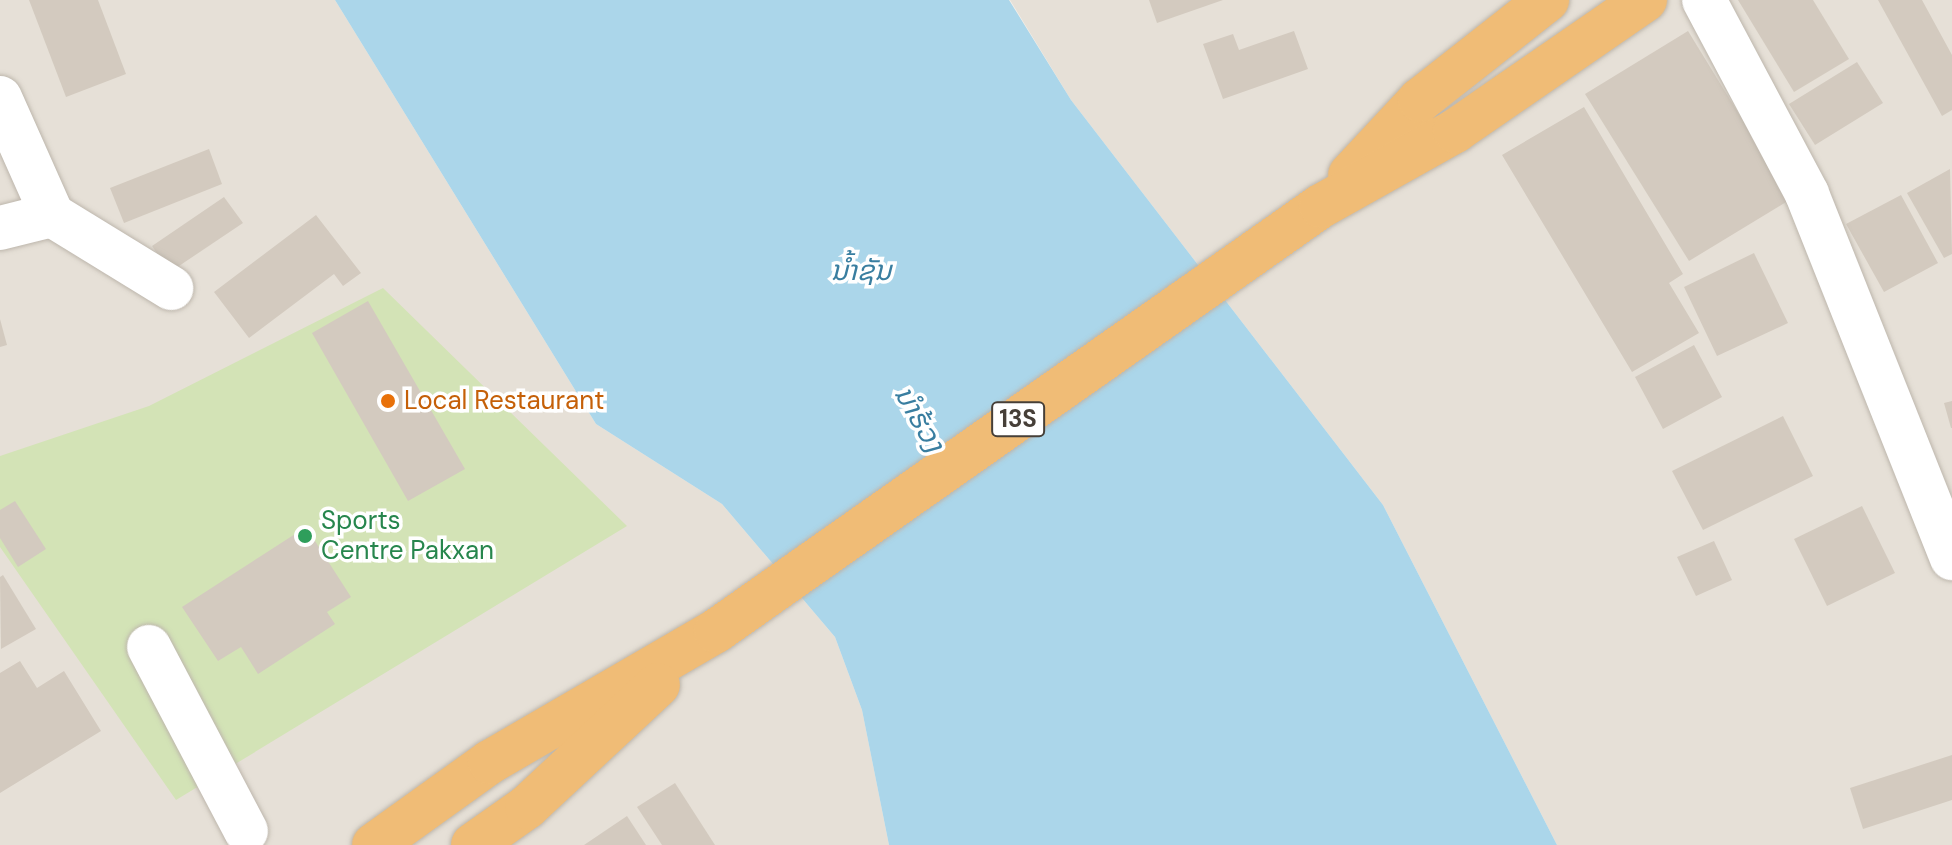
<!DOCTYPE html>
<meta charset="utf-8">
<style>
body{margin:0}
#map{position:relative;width:1952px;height:845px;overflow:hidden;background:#f3efe9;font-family:"DM Sans","Noto Sans Lao",sans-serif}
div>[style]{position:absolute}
.residential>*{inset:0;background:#e6e0d7}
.green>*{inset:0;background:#d3e3b6}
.water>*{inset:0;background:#abd6ea}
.building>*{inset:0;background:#d3cabf}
.roads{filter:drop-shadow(0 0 2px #bdb6ac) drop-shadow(0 0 2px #bdb6ac)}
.minor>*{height:44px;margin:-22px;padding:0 22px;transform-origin:22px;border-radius:22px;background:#fff}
.highway>*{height:44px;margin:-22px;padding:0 22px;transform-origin:22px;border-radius:22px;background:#f0bc76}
.dots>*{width:22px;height:22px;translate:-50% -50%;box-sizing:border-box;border:4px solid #fff;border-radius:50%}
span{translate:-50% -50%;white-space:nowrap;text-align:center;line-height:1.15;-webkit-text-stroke:7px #fff;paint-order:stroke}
.shield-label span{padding:2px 6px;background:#fff;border:2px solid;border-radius:6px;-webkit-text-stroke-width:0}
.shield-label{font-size:24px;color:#463f38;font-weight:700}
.food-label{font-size:26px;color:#c56008}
.left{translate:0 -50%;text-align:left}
.leisure-label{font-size:26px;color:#27864d}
.water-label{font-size:28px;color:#397ea0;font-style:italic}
</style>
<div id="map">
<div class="residential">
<div style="clip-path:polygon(0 0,335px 0,596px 424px,722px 504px,835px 637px,862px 710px,889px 845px,0 845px)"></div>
<div style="clip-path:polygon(1010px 0,1952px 0,1952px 845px,1557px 845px,1383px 505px,1071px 100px)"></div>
</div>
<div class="green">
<div style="clip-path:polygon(383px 288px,627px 526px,176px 800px,0 547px,0 456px,149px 406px)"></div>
</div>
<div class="water">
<div style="clip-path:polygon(335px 0,1009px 0,1071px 100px,1383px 505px,1557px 845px,889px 845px,862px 710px,835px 637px,722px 504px,596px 424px)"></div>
</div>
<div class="building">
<div style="clip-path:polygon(29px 0,98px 0,126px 74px,66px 97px)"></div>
<div style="clip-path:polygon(1149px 0,1223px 0,1157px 23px)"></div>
<div style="clip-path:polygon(1738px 0,1813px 0,1849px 59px,1794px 92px)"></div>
<div style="clip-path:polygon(1878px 0,1922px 0,1952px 55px,1952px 110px,1942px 116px)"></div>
<div style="clip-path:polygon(1294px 31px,1308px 69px,1223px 99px,1203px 44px,1233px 34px,1239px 50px)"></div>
<div style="clip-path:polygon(1688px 31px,1791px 199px,1689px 261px,1585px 94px)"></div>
<div style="clip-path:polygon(1857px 62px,1883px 103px,1815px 145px,1789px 104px)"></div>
<div style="clip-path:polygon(1584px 107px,1683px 274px,1669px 283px,1699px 333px,1632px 372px,1502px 155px)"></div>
<div style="clip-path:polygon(209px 149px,222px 184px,124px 223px,110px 188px)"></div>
<div style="clip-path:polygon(1950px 169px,1952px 254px,1944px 258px,1907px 193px)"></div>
<div style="clip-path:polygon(1901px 195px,1938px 263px,1884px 292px,1846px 224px)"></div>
<div style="clip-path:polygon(224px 197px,243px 223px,170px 272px,152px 246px)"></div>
<div style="clip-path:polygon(316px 215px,361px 273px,343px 286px,334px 274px,249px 338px,214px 292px)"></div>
<div style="clip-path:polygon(1754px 253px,1788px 323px,1717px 356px,1684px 287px)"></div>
<div style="clip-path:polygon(368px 301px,465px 469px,408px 501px,312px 333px)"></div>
<div style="clip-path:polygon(0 319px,7px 345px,0 347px)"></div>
<div style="clip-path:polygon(1694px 345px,1722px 397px,1663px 429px,1635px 377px)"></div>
<div style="clip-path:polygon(1952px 401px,1952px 428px,1951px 428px,1944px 403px)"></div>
<div style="clip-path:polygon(1783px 416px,1813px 476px,1703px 530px,1672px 471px)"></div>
<div style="clip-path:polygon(15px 501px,46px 549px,18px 567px,0 538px,0 510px)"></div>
<div style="clip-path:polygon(1862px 506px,1895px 573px,1827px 606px,1794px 539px)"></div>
<div style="clip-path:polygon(306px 527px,351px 597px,327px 612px,335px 624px,258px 674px,241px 647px,218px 661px,182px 607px)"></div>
<div style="clip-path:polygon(1714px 541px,1732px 580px,1696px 596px,1677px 557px)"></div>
<div style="clip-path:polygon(3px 575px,36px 629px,1px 649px,0 577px)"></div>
<div style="clip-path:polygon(20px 661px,37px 688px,64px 671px,101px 731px,0 793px,0 673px)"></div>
<div style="clip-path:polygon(1952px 755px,1952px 800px,1863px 829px,1850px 788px)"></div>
<div style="clip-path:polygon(675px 783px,715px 845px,662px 845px,637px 807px)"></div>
<div style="clip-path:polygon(627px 816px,646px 845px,584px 845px)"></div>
</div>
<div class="roads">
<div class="minor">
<div style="left:1704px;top:0;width:220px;rotate:62deg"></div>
<div style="left:1807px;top:194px;width:392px;rotate:68.3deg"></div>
<div style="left:0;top:98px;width:128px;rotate:66deg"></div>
<div style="left:0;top:228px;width:54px;rotate:-14deg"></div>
<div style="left:52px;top:215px;width:140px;rotate:31.5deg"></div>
<div style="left:149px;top:647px;width:208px;rotate:62.2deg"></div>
</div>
<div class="highway">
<div style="left:1350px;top:175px;width:103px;rotate:-47deg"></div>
<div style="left:1420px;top:100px;width:162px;rotate:-38.2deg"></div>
<div style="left:374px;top:845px;width:143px;rotate:-35.6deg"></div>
<div style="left:490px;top:762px;width:261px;rotate:-30.1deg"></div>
<div style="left:716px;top:631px;width:739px;rotate:-35.09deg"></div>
<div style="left:1321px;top:206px;width:154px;rotate:-29.2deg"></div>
<div style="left:1455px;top:131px;width:231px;rotate:-34.6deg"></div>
<div style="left:473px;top:845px;width:66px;rotate:-35.1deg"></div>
<div style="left:527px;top:807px;width:179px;rotate:-43deg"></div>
</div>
</div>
<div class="dots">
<div style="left:388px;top:401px;background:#e8710a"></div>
<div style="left:305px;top:536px;background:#2e9e5b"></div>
</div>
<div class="shield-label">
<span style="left:1018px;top:419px">13S</span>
</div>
<div class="food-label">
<span class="left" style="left:404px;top:401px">Local Restaurant</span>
</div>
<div class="leisure-label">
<span class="left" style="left:321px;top:536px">Sports<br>Centre Pakxan</span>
</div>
<div class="water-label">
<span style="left:861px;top:271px">ນ້ຳຊັນ</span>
<span style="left:919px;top:419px;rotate:60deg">ນຳ້ຮວງ</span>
</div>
</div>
